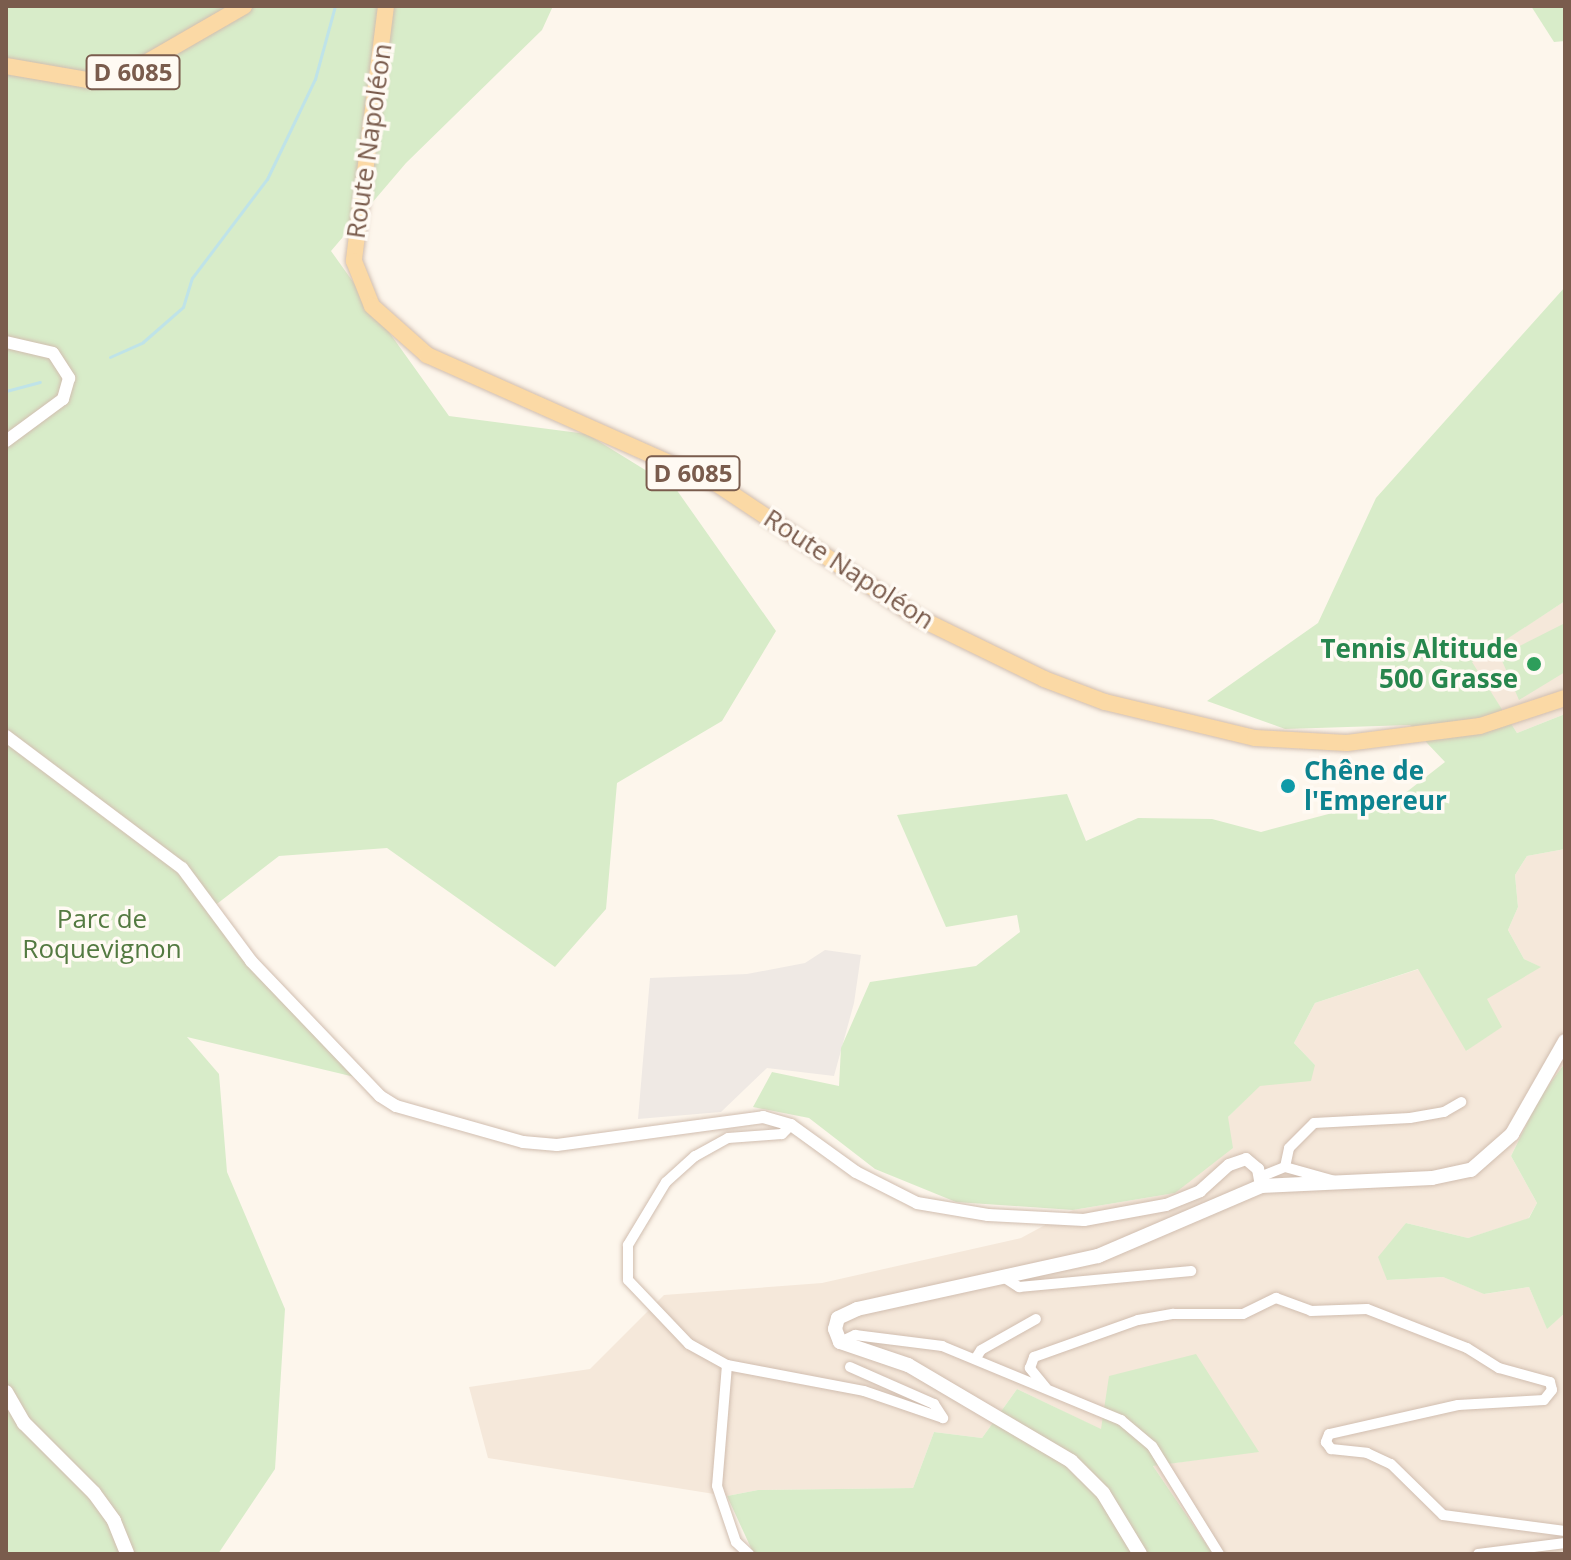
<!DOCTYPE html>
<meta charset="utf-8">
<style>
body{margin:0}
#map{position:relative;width:1571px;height:1560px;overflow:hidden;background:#fdf6ec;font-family:"Open Sans",sans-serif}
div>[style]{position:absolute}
.residential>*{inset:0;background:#f5e8da}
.industrial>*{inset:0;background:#efe9e4}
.green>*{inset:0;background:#d8ecc9}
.stream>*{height:3px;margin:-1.5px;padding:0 1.5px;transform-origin:1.5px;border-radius:1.5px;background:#bfe3e8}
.roads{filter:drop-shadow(0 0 2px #d1beb0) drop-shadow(0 0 2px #d1beb0)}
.minor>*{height:10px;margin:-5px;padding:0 5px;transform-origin:5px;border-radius:5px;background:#fff}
.tertiary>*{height:12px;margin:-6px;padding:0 6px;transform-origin:6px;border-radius:6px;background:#fff}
.secondary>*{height:14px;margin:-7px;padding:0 7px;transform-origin:7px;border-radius:7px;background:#fff}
.primary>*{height:16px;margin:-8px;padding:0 8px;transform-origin:8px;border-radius:8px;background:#fbd9a5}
.dots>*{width:22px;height:22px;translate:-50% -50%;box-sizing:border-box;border:4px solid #fffaf3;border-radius:50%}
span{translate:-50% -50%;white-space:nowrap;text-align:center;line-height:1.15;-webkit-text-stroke:7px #fffaf3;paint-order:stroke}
.shield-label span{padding:2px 6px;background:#fffaf3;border:2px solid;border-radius:6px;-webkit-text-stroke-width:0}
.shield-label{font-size:24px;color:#7a5c4d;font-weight:700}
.street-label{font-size:26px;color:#7a5c4d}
.leisure-label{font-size:26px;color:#27864d;font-weight:700}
.right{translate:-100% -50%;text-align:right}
.culture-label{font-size:26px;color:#0d838f;font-weight:700}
.left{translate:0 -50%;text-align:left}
.park-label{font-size:26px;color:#537a41}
.frame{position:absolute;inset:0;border:8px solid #7a5c4d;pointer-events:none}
</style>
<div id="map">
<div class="residential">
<div style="clip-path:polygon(1565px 601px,1565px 714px,1517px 733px,1471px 662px)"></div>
<div style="clip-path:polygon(1565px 849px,1565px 1063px,1540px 1097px,1511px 1156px,1537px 1203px,1528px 1219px,1468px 1238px,1406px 1223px,1387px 1280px,1443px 1277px,1485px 1294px,1529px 1287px,1547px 1328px,1565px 1313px,1565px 1554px,1213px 1554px,1153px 1466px,1259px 1451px,1102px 1430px,1017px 1389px,982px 1438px,934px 1432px,913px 1488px,758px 1490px,727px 1496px,488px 1458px,469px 1387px,590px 1369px,664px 1295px,822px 1283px,1021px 1238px,1073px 1210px,1175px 1193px,1228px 1117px,1260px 1085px,1315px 1065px,1294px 1043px,1315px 1003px,1419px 969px,1467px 1051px,1486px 999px,1540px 967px,1524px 959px,1508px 930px,1518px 907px,1515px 875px,1527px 856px)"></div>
</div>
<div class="industrial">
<div style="clip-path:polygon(825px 950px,861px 955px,854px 1003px,834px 1076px,767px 1068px,721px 1112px,638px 1119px,650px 978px,747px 974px,805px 963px)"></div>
</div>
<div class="green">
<div style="clip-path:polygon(6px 6px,553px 6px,542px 30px,406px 163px,331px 251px,449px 416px,587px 434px,676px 489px,776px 631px,722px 721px,617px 783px,606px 909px,555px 967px,387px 848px,279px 856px,209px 910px,359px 1078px,187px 1037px,219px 1074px,227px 1172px,285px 1309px,275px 1469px,218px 1554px,6px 1554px)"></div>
<div style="clip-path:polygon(1531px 6px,1565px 6px,1565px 41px,1554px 42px)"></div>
<div style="clip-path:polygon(1565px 287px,1565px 601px,1472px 662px,1517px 733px,1565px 714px,1565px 849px,1527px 856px,1515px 875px,1518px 907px,1508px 930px,1524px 959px,1541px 967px,1487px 999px,1502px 1027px,1466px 1051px,1418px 969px,1315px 1003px,1294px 1043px,1315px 1065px,1311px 1081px,1260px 1086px,1228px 1117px,1233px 1148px,1175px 1193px,1073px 1210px,956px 1202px,875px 1169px,809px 1118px,753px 1107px,772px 1072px,839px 1086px,841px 1048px,870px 982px,976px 966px,1020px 932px,1017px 915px,946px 927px,897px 815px,1067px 794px,1086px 841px,1138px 818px,1212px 819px,1261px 832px,1404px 794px,1445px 762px,1410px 725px,1285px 729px,1207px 701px,1318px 623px,1376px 498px)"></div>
<div style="clip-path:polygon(1565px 623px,1565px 672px,1519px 700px,1500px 656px)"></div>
<div style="clip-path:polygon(1565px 1063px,1565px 1313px,1547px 1329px,1529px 1287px,1484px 1294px,1443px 1277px,1387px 1280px,1378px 1257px,1406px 1223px,1468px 1238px,1529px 1218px,1537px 1203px,1511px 1156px,1540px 1097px)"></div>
<div style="clip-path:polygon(1196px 1354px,1259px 1452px,1153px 1466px,1213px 1554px,747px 1554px,751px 1548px,727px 1496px,758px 1490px,913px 1488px,934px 1432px,982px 1438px,1017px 1389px,1101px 1429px,1109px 1376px)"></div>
</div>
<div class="stream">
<div style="left:110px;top:357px;width:36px;rotate:-24deg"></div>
<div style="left:143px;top:342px;width:53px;rotate:-41.2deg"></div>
<div style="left:183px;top:307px;width:30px;rotate:-73deg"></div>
<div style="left:192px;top:278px;width:124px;rotate:-52.9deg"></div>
<div style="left:267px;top:179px;width:111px;rotate:-64.4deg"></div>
<div style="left:315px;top:79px;width:76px;rotate:-74.7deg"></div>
<div style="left:6px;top:391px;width:35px;rotate:-15deg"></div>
</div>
<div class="roads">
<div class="minor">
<div style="left:791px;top:1125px;width:13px;rotate:135deg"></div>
<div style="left:782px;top:1134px;width:54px;rotate:175.8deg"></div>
<div style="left:728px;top:1138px;width:38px;rotate:151deg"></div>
<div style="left:695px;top:1156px;width:39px;rotate:138deg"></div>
<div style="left:666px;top:1182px;width:74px;rotate:121.1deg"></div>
<div style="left:628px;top:1245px;width:35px;rotate:90deg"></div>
<div style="left:628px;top:1280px;width:88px;rotate:46.4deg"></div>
<div style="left:689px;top:1344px;width:43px;rotate:28.9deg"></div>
<div style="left:727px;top:1365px;width:139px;rotate:10.7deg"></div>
<div style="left:864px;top:1391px;width:83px;rotate:18.9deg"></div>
<div style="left:1285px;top:1167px;width:19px;rotate:-78deg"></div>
<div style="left:1289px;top:1148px;width:35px;rotate:-45deg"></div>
<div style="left:1314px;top:1123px;width:96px;rotate:-3deg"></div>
<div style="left:1410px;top:1118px;width:35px;rotate:-10deg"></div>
<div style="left:1444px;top:1112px;width:20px;rotate:-30deg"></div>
<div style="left:1260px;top:1177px;width:27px;rotate:-22deg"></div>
<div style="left:1285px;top:1167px;width:52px;rotate:15.6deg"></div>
<div style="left:1005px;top:1278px;width:17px;rotate:33deg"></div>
<div style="left:1019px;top:1287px;width:173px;rotate:-5.3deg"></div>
<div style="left:840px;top:1342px;width:17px;rotate:-25deg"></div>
<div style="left:855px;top:1335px;width:88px;rotate:7.2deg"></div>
<div style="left:942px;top:1346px;width:194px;rotate:22.5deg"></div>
<div style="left:1121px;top:1420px;width:40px;rotate:40deg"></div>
<div style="left:1152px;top:1446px;width:127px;rotate:58.2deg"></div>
<div style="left:976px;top:1358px;width:9px;rotate:-58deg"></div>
<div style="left:981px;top:1350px;width:63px;rotate:-29.4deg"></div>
<div style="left:727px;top:1365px;width:121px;rotate:94.7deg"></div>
<div style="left:717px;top:1486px;width:59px;rotate:71.3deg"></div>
<div style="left:736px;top:1542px;width:18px;rotate:43deg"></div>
<div style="left:850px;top:1367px;width:92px;rotate:23.8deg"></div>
<div style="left:934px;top:1404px;width:17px;rotate:57deg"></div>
<div style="left:1046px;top:1388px;width:26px;rotate:-129deg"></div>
<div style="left:1030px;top:1368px;width:12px;rotate:-70deg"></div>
<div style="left:1034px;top:1357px;width:110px;rotate:-19.6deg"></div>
<div style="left:1138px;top:1320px;width:36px;rotate:-10deg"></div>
<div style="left:1173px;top:1314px;width:70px"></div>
<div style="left:1243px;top:1314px;width:37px;rotate:-26deg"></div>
<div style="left:1276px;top:1298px;width:37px;rotate:20deg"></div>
<div style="left:1311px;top:1311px;width:56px;rotate:-2deg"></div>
<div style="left:1367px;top:1309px;width:107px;rotate:21.3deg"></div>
<div style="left:1467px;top:1348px;width:38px;rotate:32deg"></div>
<div style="left:1499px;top:1368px;width:53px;rotate:15.4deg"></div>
<div style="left:1550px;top:1382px;width:8px;rotate:76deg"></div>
<div style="left:1552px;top:1390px;width:13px;rotate:129deg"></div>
<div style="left:1544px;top:1400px;width:86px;rotate:176.7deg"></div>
<div style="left:1458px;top:1405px;width:132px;rotate:167.3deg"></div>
<div style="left:1329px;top:1434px;width:9px;rotate:111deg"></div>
<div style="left:1326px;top:1442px;width:9px;rotate:54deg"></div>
<div style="left:1331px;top:1449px;width:36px;rotate:6deg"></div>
<div style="left:1367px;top:1453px;width:26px;rotate:25deg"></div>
<div style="left:1391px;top:1464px;width:73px;rotate:44.4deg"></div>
<div style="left:1443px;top:1515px;width:123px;rotate:7.5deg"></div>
<div style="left:1478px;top:1554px;width:88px;rotate:-7.2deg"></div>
</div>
<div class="tertiary">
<div style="left:6px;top:342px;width:48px;rotate:13.2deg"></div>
<div style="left:53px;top:353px;width:30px;rotate:57deg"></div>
<div style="left:69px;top:378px;width:22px;rotate:106deg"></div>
<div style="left:63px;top:399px;width:71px;rotate:143.6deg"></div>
<div style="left:6px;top:736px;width:220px;rotate:36.9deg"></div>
<div style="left:182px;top:868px;width:116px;rotate:53.4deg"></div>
<div style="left:251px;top:961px;width:187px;rotate:46.3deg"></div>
<div style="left:380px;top:1096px;width:19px;rotate:32deg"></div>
<div style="left:396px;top:1106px;width:132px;rotate:15.8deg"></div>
<div style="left:523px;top:1142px;width:34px;rotate:5deg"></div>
<div style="left:557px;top:1145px;width:208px;rotate:-7.7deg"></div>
<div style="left:763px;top:1117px;width:29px;rotate:16deg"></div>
<div style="left:791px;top:1125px;width:80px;rotate:35.9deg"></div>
<div style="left:856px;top:1172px;width:68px;rotate:26.9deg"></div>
<div style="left:917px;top:1203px;width:72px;rotate:9.6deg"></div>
<div style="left:988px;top:1215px;width:96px;rotate:3deg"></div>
<div style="left:1084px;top:1220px;width:83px;rotate:-10.4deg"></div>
<div style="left:1166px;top:1205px;width:37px;rotate:-22deg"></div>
<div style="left:1200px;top:1191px;width:39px;rotate:-42deg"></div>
<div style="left:1229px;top:1165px;width:18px;rotate:-19deg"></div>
<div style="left:1246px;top:1159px;width:16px;rotate:40deg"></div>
<div style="left:1258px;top:1169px;width:17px;rotate:80deg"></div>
</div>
<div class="secondary">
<div style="left:6px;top:1392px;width:36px;rotate:60deg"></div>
<div style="left:24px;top:1423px;width:99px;rotate:45deg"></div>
<div style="left:94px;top:1493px;width:34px;rotate:54deg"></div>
<div style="left:114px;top:1521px;width:35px;rotate:68deg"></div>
<div style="left:1140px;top:1554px;width:71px;rotate:-121.2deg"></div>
<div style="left:1103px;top:1493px;width:45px;rotate:-135deg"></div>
<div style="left:1071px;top:1461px;width:189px;rotate:-149.5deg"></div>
<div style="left:908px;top:1365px;width:72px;rotate:-161.3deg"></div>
<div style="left:840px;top:1342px;width:14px;rotate:-111deg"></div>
<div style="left:835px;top:1329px;width:11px;rotate:-75deg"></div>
<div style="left:838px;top:1318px;width:21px;rotate:-25deg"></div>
<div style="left:857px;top:1309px;width:247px;rotate:-12.4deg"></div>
<div style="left:1098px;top:1256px;width:177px;rotate:-23.2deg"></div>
<div style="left:1261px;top:1186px;width:171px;rotate:-2.7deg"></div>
<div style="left:1432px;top:1178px;width:40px;rotate:-12deg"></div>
<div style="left:1471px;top:1170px;width:55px;rotate:-41.3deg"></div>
<div style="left:1512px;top:1134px;width:107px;rotate:-60.3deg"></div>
</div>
<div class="primary">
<div style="left:386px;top:6px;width:257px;rotate:97.2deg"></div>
<div style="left:354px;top:261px;width:48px;rotate:68.2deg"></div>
<div style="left:372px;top:306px;width:74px;rotate:41.7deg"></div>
<div style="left:427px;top:355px;width:317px;rotate:24deg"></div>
<div style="left:717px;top:484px;width:240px;rotate:33.6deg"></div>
<div style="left:917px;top:617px;width:141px;rotate:26deg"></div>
<div style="left:1044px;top:679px;width:65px;rotate:20.7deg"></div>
<div style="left:1105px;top:702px;width:154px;rotate:13.5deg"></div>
<div style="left:1255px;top:738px;width:92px;rotate:3.1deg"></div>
<div style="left:1347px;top:743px;width:134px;rotate:-7.3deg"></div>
<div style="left:1480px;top:726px;width:89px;rotate:-18.2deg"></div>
<div style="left:6px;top:66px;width:82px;rotate:9.8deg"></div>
<div style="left:87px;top:80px;width:36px;rotate:-6deg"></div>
<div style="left:123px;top:76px;width:140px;rotate:-30deg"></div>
</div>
</div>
<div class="dots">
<div style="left:1534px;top:664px;background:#2e9e5b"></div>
<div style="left:1288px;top:786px;background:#0f9aa8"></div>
</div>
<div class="shield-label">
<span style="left:133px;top:72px">D 6085</span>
<span style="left:693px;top:473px">D 6085</span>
</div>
<div class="street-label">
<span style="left:369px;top:141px;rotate:-82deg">Route Napoléon</span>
<span style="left:849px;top:569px;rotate:33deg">Route Napoléon</span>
</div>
<div class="leisure-label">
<span class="right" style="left:1518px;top:664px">Tennis Altitude<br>500 Grasse</span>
</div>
<div class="culture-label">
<span class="left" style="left:1304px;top:786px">Chêne de<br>l'Empereur</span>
</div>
<div class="park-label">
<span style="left:102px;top:934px">Parc de<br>Roquevignon</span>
</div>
<div class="frame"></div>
</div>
